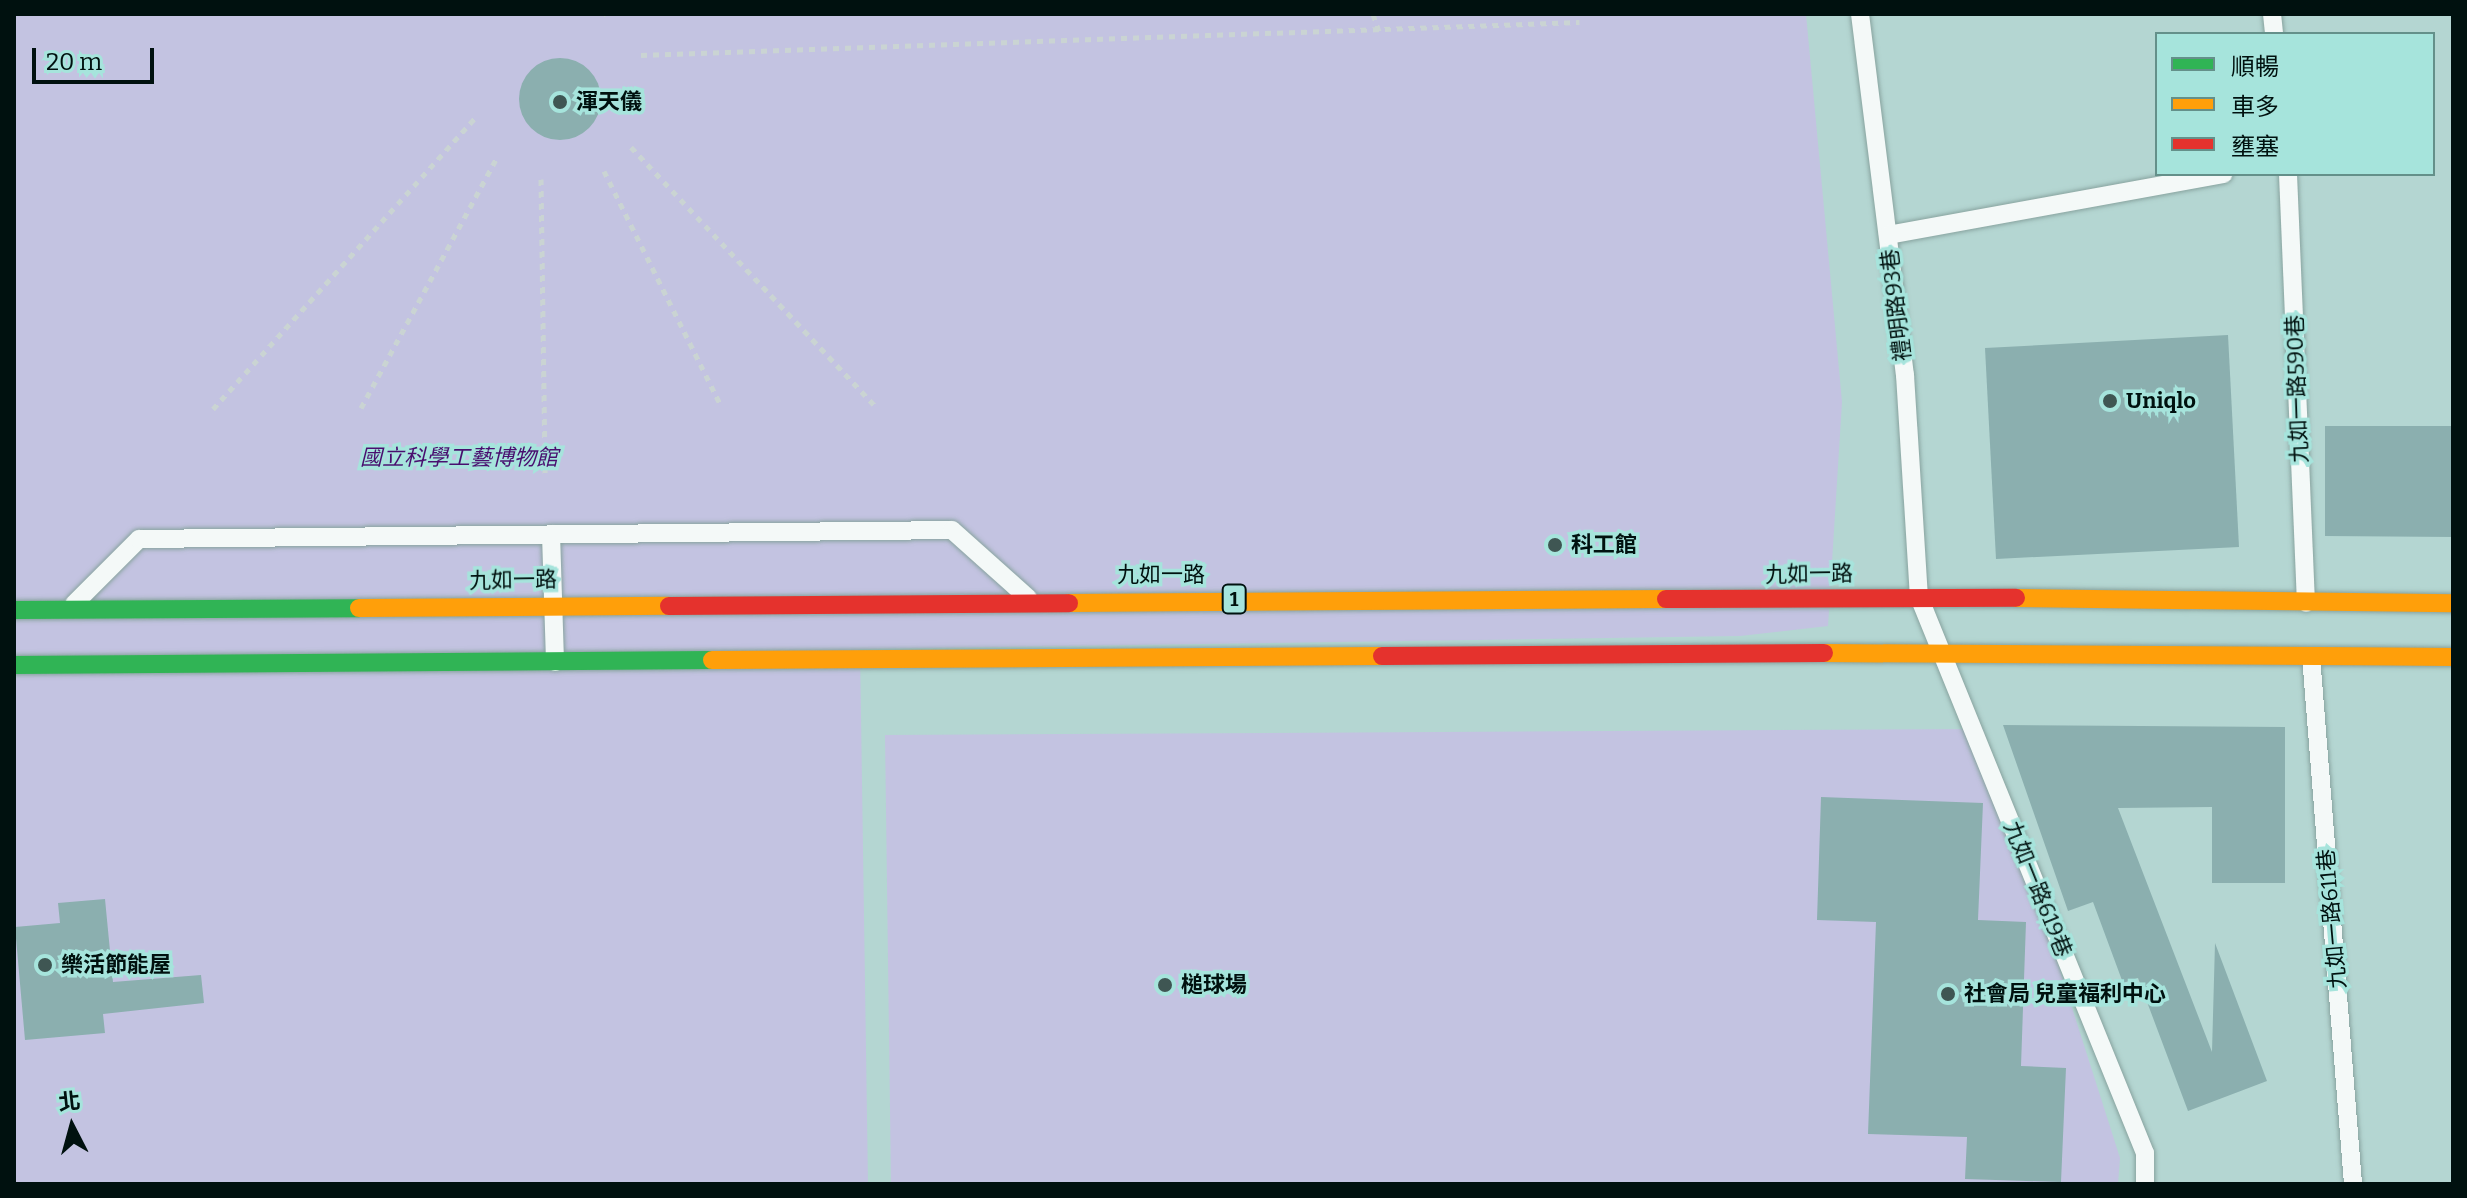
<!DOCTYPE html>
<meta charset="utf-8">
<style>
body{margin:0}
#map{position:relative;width:2467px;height:1198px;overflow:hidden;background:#b4d6d2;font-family:Bitter,"Noto Sans TC",serif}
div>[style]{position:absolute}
.green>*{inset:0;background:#c3c3e1}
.building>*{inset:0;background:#8bafaf}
.round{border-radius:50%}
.path>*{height:5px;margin-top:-2.5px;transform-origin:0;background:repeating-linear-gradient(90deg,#cad4d3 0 6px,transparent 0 12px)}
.roads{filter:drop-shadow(0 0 2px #88a39f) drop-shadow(0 0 2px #88a39f)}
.lane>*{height:18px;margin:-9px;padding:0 9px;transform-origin:9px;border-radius:9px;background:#f4f9f8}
.fast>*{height:18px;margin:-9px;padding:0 9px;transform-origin:9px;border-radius:9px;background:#30b455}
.slow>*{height:18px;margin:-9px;padding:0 9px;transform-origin:9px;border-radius:9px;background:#ff9f0a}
.jam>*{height:18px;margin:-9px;padding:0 9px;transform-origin:9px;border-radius:9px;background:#e5322d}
.dots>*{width:22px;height:22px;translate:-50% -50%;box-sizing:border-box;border:4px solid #a6e4dc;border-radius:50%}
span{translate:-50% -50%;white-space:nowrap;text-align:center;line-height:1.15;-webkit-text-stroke:7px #a6e4dc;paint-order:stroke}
.shield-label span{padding:2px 6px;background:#a6e4dc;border:2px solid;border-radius:6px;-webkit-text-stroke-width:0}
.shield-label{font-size:20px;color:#00110f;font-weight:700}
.poi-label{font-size:22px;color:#00110f;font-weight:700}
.left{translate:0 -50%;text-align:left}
.street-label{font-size:22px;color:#00110f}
.park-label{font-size:22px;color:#490f6f;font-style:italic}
.frame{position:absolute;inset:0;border:16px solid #00110f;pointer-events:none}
.legend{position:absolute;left:2155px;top:32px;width:280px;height:144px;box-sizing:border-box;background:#a6e4dc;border:2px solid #64908a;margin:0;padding:10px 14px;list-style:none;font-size:24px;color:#00110f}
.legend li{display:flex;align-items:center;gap:16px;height:40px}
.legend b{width:40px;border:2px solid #64908a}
.north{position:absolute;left:32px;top:1086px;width:80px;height:80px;-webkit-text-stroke:6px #a6e4dc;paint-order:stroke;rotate:354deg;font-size:22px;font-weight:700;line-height:32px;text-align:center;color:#00110f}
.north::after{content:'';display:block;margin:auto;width:28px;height:36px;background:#00110f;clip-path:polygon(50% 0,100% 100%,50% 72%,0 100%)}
.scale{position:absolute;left:32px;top:48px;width:122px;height:36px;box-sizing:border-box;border:4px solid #00110f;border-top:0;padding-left:10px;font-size:24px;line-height:28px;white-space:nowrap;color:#00110f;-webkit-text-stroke:6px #a6e4dc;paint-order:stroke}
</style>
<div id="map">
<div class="green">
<div style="clip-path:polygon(14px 14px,1806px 14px,1842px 402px,1828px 626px,1740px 636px,860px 649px,868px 1184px,14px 1184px)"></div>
<div style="clip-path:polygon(1983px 729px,2120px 1158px,2118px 1184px,891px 1184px,885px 735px)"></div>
</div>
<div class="building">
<div class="round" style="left:519px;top:58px;width:82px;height:82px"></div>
<div style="clip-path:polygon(2228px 335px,2239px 547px,1996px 559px,1985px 348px)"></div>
<div style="clip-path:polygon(2325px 426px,2453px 426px,2453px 537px,2325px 536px)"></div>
<div style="clip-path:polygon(2003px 725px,2285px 727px,2285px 883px,2212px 883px,2212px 807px,2118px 808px,2212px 1052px,2215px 943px,2267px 1081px,2188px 1111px,2138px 978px,2123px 983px,2093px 902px,2068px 911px)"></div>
<div style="clip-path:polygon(1821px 797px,1983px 803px,1978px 920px,2026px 922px,2021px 1066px,2066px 1068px,2061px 1182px,1965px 1179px,1967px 1137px,1868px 1134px,1876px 922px,1817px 920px)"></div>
<div style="clip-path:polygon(105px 899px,113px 982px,201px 975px,204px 1003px,103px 1014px,105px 1033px,25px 1040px,15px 927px,60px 923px,58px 903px)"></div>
</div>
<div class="path">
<div style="left:1373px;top:14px;width:18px;rotate:71deg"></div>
<div style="left:603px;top:15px;width:1px;rotate:-45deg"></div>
<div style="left:641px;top:55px;width:939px;rotate:-2.01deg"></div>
<div style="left:631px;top:147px;width:356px;rotate:46.7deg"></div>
<div style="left:604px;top:171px;width:263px;rotate:63.5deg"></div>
<div style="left:541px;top:179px;width:295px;rotate:89.2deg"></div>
<div style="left:361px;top:408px;width:287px;rotate:-61.5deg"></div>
<div style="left:213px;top:409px;width:393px;rotate:-48deg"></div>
</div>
<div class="roads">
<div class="lane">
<div style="left:1860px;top:14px;width:364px;rotate:82.9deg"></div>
<div style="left:1905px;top:375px;width:222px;rotate:86.4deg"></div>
<div style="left:1919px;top:597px;width:600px;rotate:67.88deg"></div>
<div style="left:2145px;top:1153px;width:31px;rotate:90deg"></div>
<div style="left:2272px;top:14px;width:20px;rotate:84deg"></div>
<div style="left:2288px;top:174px;width:429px;rotate:87.6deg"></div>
<div style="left:1888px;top:235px;width:341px;rotate:-10.3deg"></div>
<div style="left:551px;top:534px;width:128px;rotate:88.2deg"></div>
<div style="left:74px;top:604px;width:92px;rotate:-45deg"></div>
<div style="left:139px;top:539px;width:813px;rotate:-0.63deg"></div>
<div style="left:952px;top:530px;width:102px;rotate:41.8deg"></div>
<div style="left:2311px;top:656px;width:530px;rotate:85.45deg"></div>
</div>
<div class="fast">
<div style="left:14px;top:610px;width:345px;rotate:-0.3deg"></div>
<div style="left:14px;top:665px;width:698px;rotate:-0.41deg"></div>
</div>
<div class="slow">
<div style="left:2016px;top:598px;width:437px;rotate:0.7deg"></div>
<div style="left:1069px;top:603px;width:597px;rotate:-0.38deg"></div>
<div style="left:359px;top:608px;width:310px;rotate:-0.4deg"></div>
<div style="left:1824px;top:653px;width:629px;rotate:0.36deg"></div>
<div style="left:712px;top:660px;width:670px;rotate:-0.34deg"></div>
</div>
<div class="jam">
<div style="left:1666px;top:599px;width:350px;rotate:-0.2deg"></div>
<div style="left:669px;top:606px;width:400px;rotate:-0.4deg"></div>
<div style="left:1382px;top:656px;width:442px;rotate:-0.4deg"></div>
</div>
</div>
<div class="dots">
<div style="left:560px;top:102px;background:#3f5653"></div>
<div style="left:2110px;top:401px;background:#3f5653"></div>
<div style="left:1555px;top:545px;background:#3f5653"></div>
<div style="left:45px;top:965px;background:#3f5653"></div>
<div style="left:1165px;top:985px;background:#3f5653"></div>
<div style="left:1948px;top:994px;background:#3f5653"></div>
</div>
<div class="shield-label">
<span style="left:1234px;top:599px">1</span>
</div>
<div class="poi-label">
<span class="left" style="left:576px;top:102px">渾天儀</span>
<span class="left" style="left:2126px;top:401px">Uniqlo</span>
<span class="left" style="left:1571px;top:545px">科工館</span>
<span class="left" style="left:61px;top:965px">樂活節能屋</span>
<span class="left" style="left:1181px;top:985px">槌球場</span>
<span class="left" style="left:1964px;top:994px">社會局 兒童福利中心</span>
</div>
<div class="street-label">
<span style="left:1896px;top:305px;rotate:-97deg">禮明路93巷</span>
<span style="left:2297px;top:389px;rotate:-92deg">九如一路590巷</span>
<span style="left:1809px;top:574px;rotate:-1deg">九如一路</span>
<span style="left:1161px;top:575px">九如一路</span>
<span style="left:513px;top:580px;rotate:-1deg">九如一路</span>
<span style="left:2038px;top:889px;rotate:68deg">九如一路619巷</span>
<span style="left:2332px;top:919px;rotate:-95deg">九如一路611巷</span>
</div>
<div class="park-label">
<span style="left:459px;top:458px">國立科學工藝博物館</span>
</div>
<div class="frame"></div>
<ul class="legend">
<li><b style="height:10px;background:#30b455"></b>順暢</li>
<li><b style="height:10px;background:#ff9f0a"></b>車多</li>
<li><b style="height:10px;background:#e5322d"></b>壅塞</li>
</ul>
<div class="north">北</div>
<div class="scale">20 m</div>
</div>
